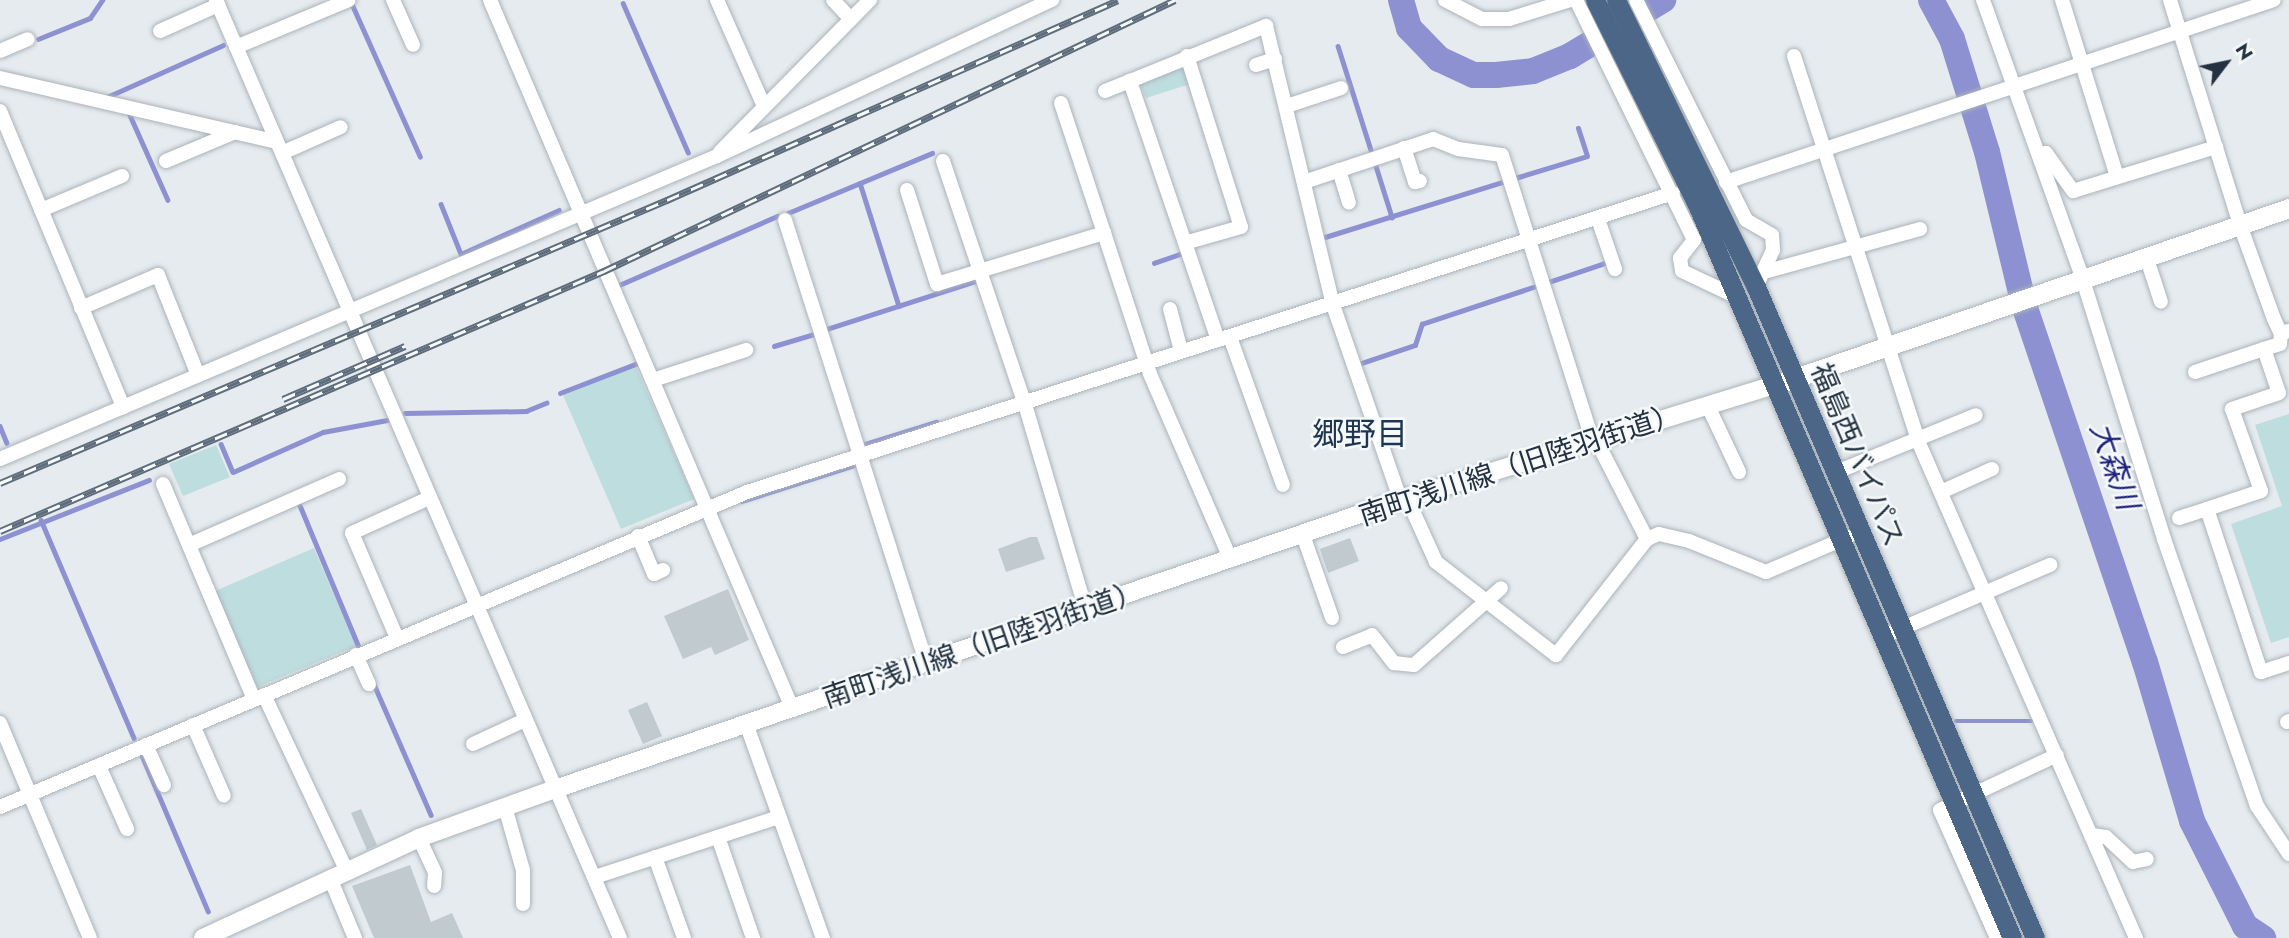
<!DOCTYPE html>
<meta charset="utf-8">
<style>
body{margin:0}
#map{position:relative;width:2289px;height:938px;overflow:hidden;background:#e5ebee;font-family:Jost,"Noto Sans JP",sans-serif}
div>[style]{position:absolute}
.green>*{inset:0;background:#bedddf}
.stream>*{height:4.5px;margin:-2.25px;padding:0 2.25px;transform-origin:2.25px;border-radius:2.25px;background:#8d91d2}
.river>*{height:26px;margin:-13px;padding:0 13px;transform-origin:13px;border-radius:13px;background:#8d91d2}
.building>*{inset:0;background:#c0cacf}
.roads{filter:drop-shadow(0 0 2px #abb3ba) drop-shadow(0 0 2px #abb3ba)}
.minor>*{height:14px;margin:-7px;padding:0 7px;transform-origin:7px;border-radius:7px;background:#fff}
.tertiary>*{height:18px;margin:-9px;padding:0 9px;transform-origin:9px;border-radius:9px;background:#fff}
.secondary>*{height:19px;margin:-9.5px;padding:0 9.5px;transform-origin:9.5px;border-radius:9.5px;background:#fff}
.trunk>*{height:19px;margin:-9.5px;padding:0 9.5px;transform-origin:9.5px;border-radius:9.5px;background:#4c6688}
.rail>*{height:7px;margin-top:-3.5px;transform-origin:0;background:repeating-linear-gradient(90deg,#f5f9fa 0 13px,#5e6c7b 0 26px);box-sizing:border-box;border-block:2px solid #5e6c7b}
span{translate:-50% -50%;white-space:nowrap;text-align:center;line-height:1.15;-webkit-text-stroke:5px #f5f9fa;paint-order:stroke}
.street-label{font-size:28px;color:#233140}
.water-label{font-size:30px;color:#1d217d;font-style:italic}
.quarter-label{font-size:32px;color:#1f3653}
.north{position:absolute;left:2191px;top:28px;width:70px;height:70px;-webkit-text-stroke:5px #f5f9fa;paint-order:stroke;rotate:58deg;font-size:19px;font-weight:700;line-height:28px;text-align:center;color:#233140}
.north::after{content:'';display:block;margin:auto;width:24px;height:32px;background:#233140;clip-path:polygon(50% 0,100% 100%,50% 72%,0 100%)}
</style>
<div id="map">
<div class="green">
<div style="clip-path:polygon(1176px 65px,1184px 70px,1190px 84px,1146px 98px,1141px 86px,1146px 79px)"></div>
<div style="clip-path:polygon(635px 365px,694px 499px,621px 529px,563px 395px)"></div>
<div style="clip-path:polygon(2289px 414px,2289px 637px,2271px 643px,2231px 524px,2282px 506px,2255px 425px)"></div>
<div style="clip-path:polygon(216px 445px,230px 477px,183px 496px,169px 464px)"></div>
<div style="clip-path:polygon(314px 548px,356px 646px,255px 688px,215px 591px)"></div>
</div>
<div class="stream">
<div style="left:623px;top:3px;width:163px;rotate:66.4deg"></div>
<div style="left:352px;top:4px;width:167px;rotate:65.9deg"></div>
<div style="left:38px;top:39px;width:56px;rotate:-22deg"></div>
<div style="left:90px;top:18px;width:22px;rotate:-56deg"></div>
<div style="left:1338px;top:46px;width:109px;rotate:72.4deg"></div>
<div style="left:107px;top:97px;width:127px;rotate:-24.1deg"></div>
<div style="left:129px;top:113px;width:95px;rotate:65.9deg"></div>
<div style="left:1375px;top:163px;width:57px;rotate:72.5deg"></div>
<div style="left:1512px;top:179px;width:78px;rotate:-17deg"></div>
<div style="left:1587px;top:156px;width:29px;rotate:-108deg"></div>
<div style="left:860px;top:183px;width:129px;rotate:72.4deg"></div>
<div style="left:441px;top:204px;width:54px;rotate:68.2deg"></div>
<div style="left:461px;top:254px;width:107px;rotate:-24.2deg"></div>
<div style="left:788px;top:213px;width:156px;rotate:-22.6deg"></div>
<div style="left:1325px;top:237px;width:189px;rotate:-17.2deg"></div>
<div style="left:1154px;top:263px;width:28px;rotate:-19deg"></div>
<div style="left:1549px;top:282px;width:62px;rotate:-18.7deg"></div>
<div style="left:617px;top:286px;width:175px;rotate:-23.6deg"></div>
<div style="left:824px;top:330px;width:160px;rotate:-17.9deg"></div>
<div style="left:774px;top:346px;width:42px;rotate:-16.7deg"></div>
<div style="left:1359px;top:364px;width:59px;rotate:-18.7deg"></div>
<div style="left:1415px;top:345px;width:22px;rotate:-72deg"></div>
<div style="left:1422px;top:324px;width:117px;rotate:-18.4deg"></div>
<div style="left:560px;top:393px;width:84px;rotate:-21deg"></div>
<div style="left:405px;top:413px;width:121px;rotate:-0.9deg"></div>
<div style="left:526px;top:411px;width:22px;rotate:-22deg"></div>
<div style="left:0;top:426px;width:18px;rotate:68deg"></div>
<div style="left:221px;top:444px;width:30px;rotate:67deg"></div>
<div style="left:233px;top:472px;width:98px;rotate:-24deg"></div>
<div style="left:323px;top:432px;width:65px;rotate:-10.6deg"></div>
<div style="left:859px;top:446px;width:81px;rotate:-17.3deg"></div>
<div style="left:742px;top:501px;width:119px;rotate:-17.7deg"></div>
<div style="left:299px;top:503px;width:154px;rotate:67.4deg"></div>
<div style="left:41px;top:520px;width:237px;rotate:66.9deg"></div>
<div style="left:0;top:539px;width:160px;rotate:-21.6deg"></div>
<div style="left:373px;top:682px;width:145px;rotate:66.4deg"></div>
<div style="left:1956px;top:721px;width:75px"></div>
<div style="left:141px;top:753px;width:172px;rotate:67deg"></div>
</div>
<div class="river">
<div style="left:1401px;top:0;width:29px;rotate:74deg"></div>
<div style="left:1409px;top:28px;width:43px;rotate:45.9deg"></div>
<div style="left:1439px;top:59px;width:38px;rotate:25deg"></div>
<div style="left:1474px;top:75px;width:22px"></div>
<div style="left:1496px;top:75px;width:37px;rotate:-6deg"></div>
<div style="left:1533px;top:71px;width:40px;rotate:-22deg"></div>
<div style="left:1570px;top:56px;width:109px;rotate:-31.1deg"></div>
<div style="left:1931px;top:0;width:44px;rotate:61.7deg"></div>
<div style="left:1952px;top:39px;width:118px;rotate:72.8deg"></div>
<div style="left:1987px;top:152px;width:157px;rotate:76.4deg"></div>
<div style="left:2024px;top:305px;width:377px;rotate:71.3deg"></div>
<div style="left:2145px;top:662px;width:166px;rotate:73.5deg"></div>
<div style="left:2192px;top:821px;width:118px;rotate:63.2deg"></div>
<div style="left:2245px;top:926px;width:22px;rotate:34deg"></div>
</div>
<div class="building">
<div style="clip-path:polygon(1030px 537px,1037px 537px,1045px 559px,1006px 572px,998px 549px)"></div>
<div style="clip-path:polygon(1350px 538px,1359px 561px,1328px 573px,1320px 549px)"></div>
<div style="clip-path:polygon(728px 589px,749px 640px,715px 655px,711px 647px,683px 659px,664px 616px)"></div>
<div style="clip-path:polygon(647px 702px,662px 736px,643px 744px,628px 710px)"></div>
<div style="clip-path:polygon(361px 809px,377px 845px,367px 850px,351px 813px)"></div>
<div style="clip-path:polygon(410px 865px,431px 922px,452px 913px,463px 938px,374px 938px,352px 886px)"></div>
</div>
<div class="roads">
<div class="minor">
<div style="left:216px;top:0;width:1021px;rotate:66.7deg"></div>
<div style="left:393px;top:0;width:49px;rotate:66deg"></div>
<div style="left:490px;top:0;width:772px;rotate:66.89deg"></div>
<div style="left:717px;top:0;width:116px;rotate:66.1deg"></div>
<div style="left:833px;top:0;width:26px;rotate:47deg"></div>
<div style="left:1445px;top:0;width:42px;rotate:27.2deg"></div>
<div style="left:1482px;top:19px;width:27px"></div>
<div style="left:1509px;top:19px;width:64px;rotate:-17.3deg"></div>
<div style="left:1576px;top:0;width:267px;rotate:63.8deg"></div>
<div style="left:1694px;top:240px;width:23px;rotate:128deg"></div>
<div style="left:1680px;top:258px;width:13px;rotate:81deg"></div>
<div style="left:1682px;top:271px;width:61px;rotate:25.3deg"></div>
<div style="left:1636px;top:0;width:246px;rotate:63.4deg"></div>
<div style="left:1746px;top:220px;width:30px;rotate:30deg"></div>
<div style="left:1772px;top:235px;width:15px;rotate:86deg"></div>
<div style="left:1773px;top:250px;width:41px;rotate:114.7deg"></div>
<div style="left:1983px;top:0;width:294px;rotate:70.3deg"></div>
<div style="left:2082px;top:277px;width:275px;rotate:72.6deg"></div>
<div style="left:2164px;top:539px;width:283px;rotate:70.8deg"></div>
<div style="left:2257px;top:806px;width:58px;rotate:56.3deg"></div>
<div style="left:2062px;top:0;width:185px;rotate:72.7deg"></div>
<div style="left:2170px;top:0;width:236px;rotate:72.7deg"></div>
<div style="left:2240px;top:225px;width:100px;rotate:70.1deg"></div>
<div style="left:2274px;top:319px;width:17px;rotate:65deg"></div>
<div style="left:2281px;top:334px;width:8px;rotate:-23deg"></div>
<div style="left:160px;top:31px;width:64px;rotate:-24.1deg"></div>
<div style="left:236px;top:47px;width:122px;rotate:-22.6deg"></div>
<div style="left:0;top:51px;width:30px;rotate:-23deg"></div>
<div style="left:1187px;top:56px;width:179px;rotate:72.5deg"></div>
<div style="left:1241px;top:227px;width:55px;rotate:164.2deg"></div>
<div style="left:1794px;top:56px;width:404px;rotate:72.1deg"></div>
<div style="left:1918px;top:441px;width:543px;rotate:66.32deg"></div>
<div style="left:1256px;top:65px;width:20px;rotate:-18deg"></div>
<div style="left:0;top:78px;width:284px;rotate:13deg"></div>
<div style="left:1105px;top:91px;width:27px;rotate:-22deg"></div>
<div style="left:1061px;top:103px;width:137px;rotate:71.7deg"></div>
<div style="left:1287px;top:106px;width:57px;rotate:-18.4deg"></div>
<div style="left:0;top:111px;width:321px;rotate:67.4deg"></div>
<div style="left:1404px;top:148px;width:36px;rotate:72deg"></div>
<div style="left:1415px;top:182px;width:5px;rotate:-11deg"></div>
<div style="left:720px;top:152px;width:214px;rotate:-45.4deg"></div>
<div style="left:282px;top:153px;width:64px;rotate:-23.8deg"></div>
<div style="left:2039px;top:154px;width:7px;rotate:-8deg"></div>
<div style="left:2046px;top:153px;width:47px;rotate:54.6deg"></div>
<div style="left:2073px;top:191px;width:150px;rotate:-17.1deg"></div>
<div style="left:166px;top:161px;width:75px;rotate:-22.8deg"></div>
<div style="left:943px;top:161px;width:253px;rotate:71.4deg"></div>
<div style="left:1024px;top:401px;width:218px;rotate:73.5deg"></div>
<div style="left:1339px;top:170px;width:34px;rotate:73deg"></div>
<div style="left:1304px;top:182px;width:136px;rotate:-18.4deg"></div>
<div style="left:1433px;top:139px;width:27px;rotate:22deg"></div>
<div style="left:1458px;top:149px;width:44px;rotate:7.8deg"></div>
<div style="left:1502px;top:155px;width:298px;rotate:72.4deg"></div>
<div style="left:1726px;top:182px;width:577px;rotate:-18.37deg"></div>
<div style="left:907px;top:190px;width:99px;rotate:72.3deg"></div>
<div style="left:937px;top:284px;width:175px;rotate:-17deg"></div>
<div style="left:1104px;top:233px;width:148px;rotate:71.9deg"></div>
<div style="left:1150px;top:374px;width:203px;rotate:66.5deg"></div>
<div style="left:41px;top:210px;width:88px;rotate:-22.8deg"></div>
<div style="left:1598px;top:219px;width:53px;rotate:71.2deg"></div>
<div style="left:785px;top:220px;width:466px;rotate:72.3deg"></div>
<div style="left:2146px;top:256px;width:48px;rotate:71.9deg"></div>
<div style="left:1764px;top:272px;width:162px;rotate:-15.4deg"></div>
<div style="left:81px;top:308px;width:84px;rotate:-23.2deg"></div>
<div style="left:158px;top:275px;width:108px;rotate:68.2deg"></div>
<div style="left:1170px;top:309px;width:43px;rotate:75.3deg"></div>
<div style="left:2281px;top:334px;width:10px;rotate:96deg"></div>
<div style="left:2280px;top:344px;width:17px;rotate:163deg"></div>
<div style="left:2264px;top:349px;width:46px;rotate:71.2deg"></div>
<div style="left:2279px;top:393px;width:50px;rotate:161.2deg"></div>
<div style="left:2232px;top:409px;width:87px;rotate:70.5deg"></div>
<div style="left:2261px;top:491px;width:57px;rotate:161.6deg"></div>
<div style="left:2207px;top:509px;width:172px;rotate:71.7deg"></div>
<div style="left:2261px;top:672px;width:29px;rotate:-18deg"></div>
<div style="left:1230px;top:337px;width:157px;rotate:70.3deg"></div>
<div style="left:1218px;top:340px;width:274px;rotate:-108.8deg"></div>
<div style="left:1130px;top:81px;width:147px;rotate:-22deg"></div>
<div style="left:1266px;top:26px;width:287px;rotate:76.5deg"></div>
<div style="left:1333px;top:305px;width:207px;rotate:70.9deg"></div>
<div style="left:2195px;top:372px;width:73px;rotate:-18.4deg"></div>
<div style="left:653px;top:380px;width:98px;rotate:-17.9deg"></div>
<div style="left:1708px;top:406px;width:73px;rotate:64.8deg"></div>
<div style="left:1595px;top:438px;width:114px;rotate:62.8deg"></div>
<div style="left:0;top:459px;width:778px;rotate:-22.91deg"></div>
<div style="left:717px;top:156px;width:370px;rotate:-25deg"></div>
<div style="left:1834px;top:473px;width:153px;rotate:-22.2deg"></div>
<div style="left:163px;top:484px;width:233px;rotate:67.1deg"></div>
<div style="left:1941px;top:492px;width:56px;rotate:-24.3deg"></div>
<div style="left:1407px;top:498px;width:70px;rotate:65.6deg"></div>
<div style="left:1436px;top:562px;width:152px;rotate:37.8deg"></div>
<div style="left:1556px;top:655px;width:147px;rotate:-51.9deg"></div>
<div style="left:1647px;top:539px;width:13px;rotate:-23deg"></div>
<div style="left:1659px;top:534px;width:31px;rotate:13deg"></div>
<div style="left:1689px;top:541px;width:83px;rotate:21.9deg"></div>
<div style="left:1766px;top:572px;width:89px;rotate:-23.1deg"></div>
<div style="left:2179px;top:518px;width:29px;rotate:-18deg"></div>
<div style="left:1303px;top:535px;width:88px;rotate:70.7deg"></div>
<div style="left:638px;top:536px;width:41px;rotate:67.2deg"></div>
<div style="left:654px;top:574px;width:10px;rotate:-24deg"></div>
<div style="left:189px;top:545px;width:164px;rotate:-23.7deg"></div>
<div style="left:1884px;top:636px;width:181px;rotate:-23.2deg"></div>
<div style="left:397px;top:638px;width:114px;rotate:-113.2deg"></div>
<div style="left:352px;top:533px;width:85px;rotate:-24.4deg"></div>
<div style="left:1343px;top:647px;width:31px;rotate:-22deg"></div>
<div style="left:1372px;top:635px;width:36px;rotate:52deg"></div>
<div style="left:1394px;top:663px;width:20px;rotate:6deg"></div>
<div style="left:1414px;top:665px;width:116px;rotate:-41.5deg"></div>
<div style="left:356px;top:655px;width:32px;rotate:66deg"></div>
<div style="left:264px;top:695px;width:195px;rotate:64.8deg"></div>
<div style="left:2287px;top:722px;width:2px;rotate:-27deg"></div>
<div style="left:0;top:723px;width:233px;rotate:67.3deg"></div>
<div style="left:193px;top:725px;width:77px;rotate:66.4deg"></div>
<div style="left:747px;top:726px;width:225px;rotate:70.3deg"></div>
<div style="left:473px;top:744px;width:57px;rotate:-24.8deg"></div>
<div style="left:146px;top:745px;width:44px;rotate:65.8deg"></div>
<div style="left:99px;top:766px;width:69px;rotate:66deg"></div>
<div style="left:0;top:807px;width:811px;rotate:-22.86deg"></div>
<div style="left:747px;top:492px;width:973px;rotate:-17.89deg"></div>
<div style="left:505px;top:807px;width:66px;rotate:74.1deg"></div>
<div style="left:523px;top:870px;width:34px;rotate:90deg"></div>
<div style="left:2092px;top:835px;width:14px;rotate:8deg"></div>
<div style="left:2106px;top:837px;width:37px;rotate:43deg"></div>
<div style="left:2133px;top:862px;width:14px;rotate:-12deg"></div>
<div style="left:718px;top:837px;width:107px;rotate:70.9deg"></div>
<div style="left:419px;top:838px;width:38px;rotate:65deg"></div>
<div style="left:435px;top:873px;width:13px;rotate:94deg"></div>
<div style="left:655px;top:857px;width:86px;rotate:70.3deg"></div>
<div style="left:595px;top:877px;width:194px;rotate:-18.1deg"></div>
<div style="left:330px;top:878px;width:65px;rotate:67.4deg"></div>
<div style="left:1997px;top:938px;width:140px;rotate:-114deg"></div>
<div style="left:1940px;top:810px;width:129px;rotate:-25.2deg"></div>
</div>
<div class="tertiary">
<div style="left:203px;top:938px;width:238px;rotate:-24.8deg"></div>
<div style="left:419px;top:838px;width:145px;rotate:-19.8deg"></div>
<div style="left:555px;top:789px;width:900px;rotate:-18.86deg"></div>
<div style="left:1407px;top:498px;width:385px;rotate:-17.1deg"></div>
</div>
<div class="secondary">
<div style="left:1775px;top:385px;width:544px;rotate:-19deg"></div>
</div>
<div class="trunk">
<div style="left:1595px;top:0;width:233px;rotate:63.5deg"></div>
<div style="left:1699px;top:209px;width:793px;rotate:66.76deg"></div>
<div style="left:1616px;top:0;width:319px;rotate:64deg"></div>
<div style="left:1756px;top:287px;width:708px;rotate:66.8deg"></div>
</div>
</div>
<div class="rail">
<div style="left:283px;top:399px;width:133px;rotate:-23.5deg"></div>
<div style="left:0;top:483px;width:725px;rotate:-22.99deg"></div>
<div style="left:667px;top:200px;width:493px;rotate:-23.9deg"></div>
<div style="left:0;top:531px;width:658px;rotate:-23.29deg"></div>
<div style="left:604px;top:271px;width:632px;rotate:-25.39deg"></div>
</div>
<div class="street-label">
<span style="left:1857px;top:455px;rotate:67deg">福島西バイパス</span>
<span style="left:1520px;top:465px;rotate:-18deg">南町浅川線（旧陸羽街道）</span>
<span style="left:983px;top:645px;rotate:-19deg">南町浅川線（旧陸羽街道）</span>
</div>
<div class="water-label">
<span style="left:2114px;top:466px;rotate:71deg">大森川</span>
</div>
<div class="quarter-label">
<span style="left:1360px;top:434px">郷野目</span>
</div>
<div class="north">N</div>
</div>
